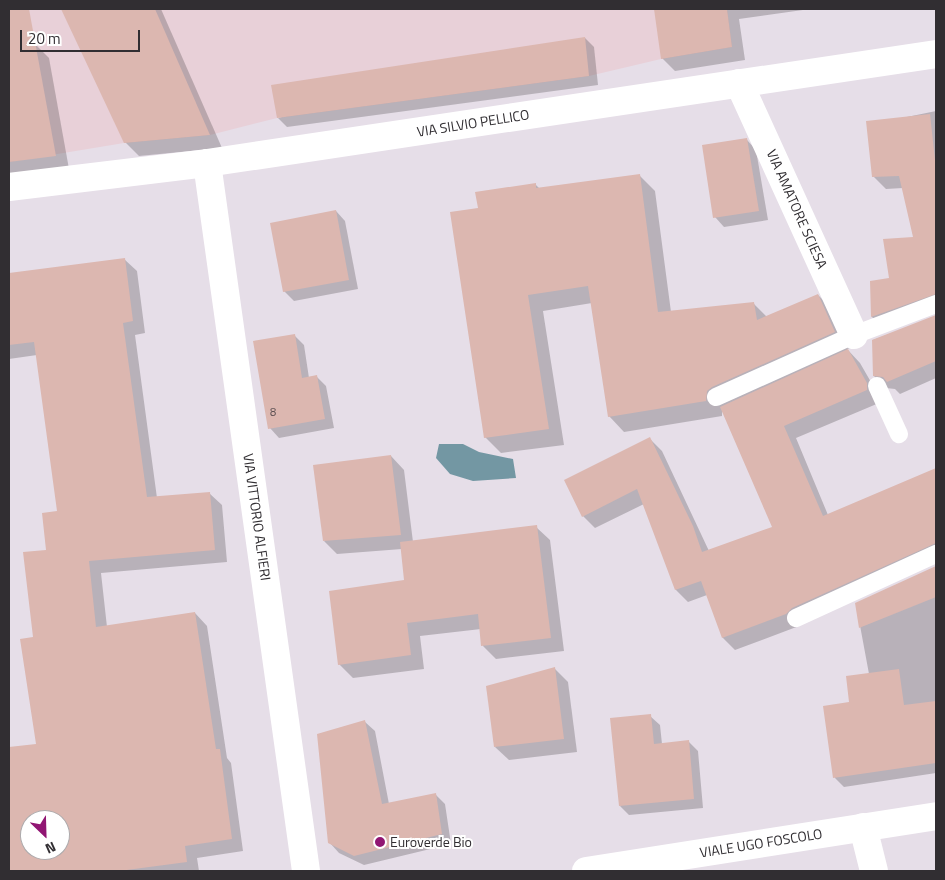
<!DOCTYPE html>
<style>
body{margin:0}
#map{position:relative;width:945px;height:880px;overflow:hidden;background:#e6dee8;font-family:"Titillium Web",sans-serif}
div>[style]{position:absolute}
.industrial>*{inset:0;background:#e8d0d8}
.water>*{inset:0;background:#7397a3}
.shadow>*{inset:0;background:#0003}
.building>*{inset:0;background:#dcb7b0}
.lane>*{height:18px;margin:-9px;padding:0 9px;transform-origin:9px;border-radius:9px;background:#fff}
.street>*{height:28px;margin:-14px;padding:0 14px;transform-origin:14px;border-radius:14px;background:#fff}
.secondary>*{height:28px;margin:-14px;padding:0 14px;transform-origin:14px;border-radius:14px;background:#fff}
.dots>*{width:14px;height:14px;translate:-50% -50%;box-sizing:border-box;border:2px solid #fff;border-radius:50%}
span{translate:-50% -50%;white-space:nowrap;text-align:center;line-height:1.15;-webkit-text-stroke:4px #fff;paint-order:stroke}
.number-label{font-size:11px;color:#5c5052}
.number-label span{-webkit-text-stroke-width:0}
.street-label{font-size:14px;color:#312e32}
.poi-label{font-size:14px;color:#312e32}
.left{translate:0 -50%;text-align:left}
.frame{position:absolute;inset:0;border:10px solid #312e32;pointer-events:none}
.north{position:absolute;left:20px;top:810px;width:50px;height:50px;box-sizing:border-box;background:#fff;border:1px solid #adabad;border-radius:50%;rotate:156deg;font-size:14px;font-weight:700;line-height:20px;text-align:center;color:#312e32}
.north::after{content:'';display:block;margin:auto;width:18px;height:22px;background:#911673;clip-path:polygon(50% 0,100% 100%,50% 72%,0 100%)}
.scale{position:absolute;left:20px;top:30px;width:120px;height:22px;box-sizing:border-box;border:2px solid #312e32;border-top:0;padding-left:6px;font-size:15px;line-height:18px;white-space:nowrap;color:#312e32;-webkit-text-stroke:4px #fff;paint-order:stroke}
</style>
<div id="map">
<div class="industrial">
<div style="clip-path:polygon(9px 9px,727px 9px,732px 47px,661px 59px,589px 76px,277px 118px,210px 135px,124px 143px,9px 162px)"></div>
</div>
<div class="water">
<div style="clip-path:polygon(439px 444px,463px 444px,479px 452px,513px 459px,516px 478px,473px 481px,450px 474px,436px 458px)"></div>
</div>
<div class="shadow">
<div style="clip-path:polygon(63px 9px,161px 9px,222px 148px,139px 156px,125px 142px)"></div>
<div style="clip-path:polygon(655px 9px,810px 9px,739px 19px,745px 60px,675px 71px,662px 58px)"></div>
<div style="clip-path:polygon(585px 38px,594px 47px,598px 85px,287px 127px,278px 118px)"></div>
<div style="clip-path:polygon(35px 44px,49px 58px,69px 169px,9px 177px,9px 49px)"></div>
<div style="clip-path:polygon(936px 111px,936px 309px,884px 329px,872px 317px,871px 282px,891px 279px,914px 239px,903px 188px,886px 189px,873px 176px,868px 125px)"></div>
<div style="clip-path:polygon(747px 140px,756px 150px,768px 220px,724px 227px,715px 217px)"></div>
<div style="clip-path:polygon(639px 175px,655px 191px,671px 312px,754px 304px,767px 317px,818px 295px,834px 311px,850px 348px,847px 349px,860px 363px,879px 396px,879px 403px,796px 438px,828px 515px,936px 469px,936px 560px,804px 620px,799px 626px,735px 650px,723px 638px,707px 595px,688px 602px,676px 590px,644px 504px,595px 528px,583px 516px,650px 439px,662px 451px,709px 551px,774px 528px,722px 409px,722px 416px,624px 432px,609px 416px,592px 303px,543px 311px,564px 445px,501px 453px,485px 437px,480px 209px,535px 184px,540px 189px)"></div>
<div style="clip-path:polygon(336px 211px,345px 221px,358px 289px,294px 301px,284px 291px)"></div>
<div style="clip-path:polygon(evenodd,124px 259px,137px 271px,145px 333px,135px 335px,157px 498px,209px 493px,222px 505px,227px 562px,101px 573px,107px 627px,195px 613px,207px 626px,227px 758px,231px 763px,243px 851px,197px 858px,199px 871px,9px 871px,9px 749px,37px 745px,35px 638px,48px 551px,58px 512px,37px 355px,9px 359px,9px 275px,124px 259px,30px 820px,60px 820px,60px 850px,30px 850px,30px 820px)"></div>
<div style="clip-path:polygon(936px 317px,936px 378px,900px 394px,895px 389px,886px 388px,874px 376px,873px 340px)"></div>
<div style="clip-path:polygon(294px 335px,304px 345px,309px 378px,316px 376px,326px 386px,334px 428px,279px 438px,270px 428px)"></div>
<div style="clip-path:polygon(391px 456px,404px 470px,413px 542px,536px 527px,550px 540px,564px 651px,496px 659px,483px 646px,481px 629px,420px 636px,424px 669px,353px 678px,339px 664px,405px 581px,402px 549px,337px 554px,324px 541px)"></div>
<div style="clip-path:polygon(936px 586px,936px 773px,844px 787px,835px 778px,824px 707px,851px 703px,869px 674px,856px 604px)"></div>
<div style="clip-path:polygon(554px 668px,568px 682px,577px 752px,509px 760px,495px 747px)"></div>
<div style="clip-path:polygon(650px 716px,660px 725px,662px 744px,688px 741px,698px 751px,703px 808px,629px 815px,620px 806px)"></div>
<div style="clip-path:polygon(365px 722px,375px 731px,389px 804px,436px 795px,445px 804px,451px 844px,364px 865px,339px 853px,330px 843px)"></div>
</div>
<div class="building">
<div style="clip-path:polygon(9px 9px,29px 9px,56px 156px,9px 162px)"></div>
<div style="clip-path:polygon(61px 9px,155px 9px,210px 135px,124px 143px)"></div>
<div style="clip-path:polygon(654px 9px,727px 9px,732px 47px,661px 59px)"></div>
<div style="clip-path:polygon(585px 37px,589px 76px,277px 118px,271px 85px)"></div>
<div style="clip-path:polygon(930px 114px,936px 169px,936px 294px,871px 317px,870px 281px,889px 278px,883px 239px,913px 237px,899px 176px,872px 177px,866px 121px)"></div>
<div style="clip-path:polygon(747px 138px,759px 211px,713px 218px,702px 145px)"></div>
<div style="clip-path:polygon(640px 174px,658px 312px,754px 302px,757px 320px,818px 294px,835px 332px,712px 387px,707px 391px,706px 401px,608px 417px,588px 286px,528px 295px,549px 429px,484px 438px,450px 212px,478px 208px,475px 192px,536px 183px,536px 188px)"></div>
<div style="clip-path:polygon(336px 210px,349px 280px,283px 292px,270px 223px)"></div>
<div style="clip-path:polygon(evenodd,125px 258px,133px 321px,123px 323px,147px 497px,210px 492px,215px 550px,89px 561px,96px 627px,195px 612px,216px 749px,220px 749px,232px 839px,185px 846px,187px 862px,119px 871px,9px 871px,9px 747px,36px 744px,20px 639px,33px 637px,23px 552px,46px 550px,42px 513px,57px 511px,34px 342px,9px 345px,9px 273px,125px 258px,30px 820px,60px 820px,60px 850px,30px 850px,30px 820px)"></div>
<div style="clip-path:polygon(936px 315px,936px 361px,887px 382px,883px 377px,873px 376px,872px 340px)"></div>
<div style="clip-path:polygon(295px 334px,302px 378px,317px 375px,325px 419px,268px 429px,253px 341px)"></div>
<div style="clip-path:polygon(848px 349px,867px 383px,867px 390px,784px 426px,823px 516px,936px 468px,936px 543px,792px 608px,786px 614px,722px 638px,701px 581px,675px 590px,637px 489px,582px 517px,564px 480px,650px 437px,693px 526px,702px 552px,772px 527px,720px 407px)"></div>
<div style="clip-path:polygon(391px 455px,401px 535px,323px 541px,313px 465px)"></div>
<div style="clip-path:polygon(537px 525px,551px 638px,481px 646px,478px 614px,407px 623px,411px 655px,338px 665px,329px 591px,404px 580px,400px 542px)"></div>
<div style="clip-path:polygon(936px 566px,936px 597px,859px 628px,855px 603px)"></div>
<div style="clip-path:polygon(555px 667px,564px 739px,494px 747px,486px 686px)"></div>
<div style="clip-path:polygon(899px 669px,904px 705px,936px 701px,936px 763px,833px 778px,823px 706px,849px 702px,846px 676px)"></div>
<div style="clip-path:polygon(651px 714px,654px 744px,689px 740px,694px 799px,619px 806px,610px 718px)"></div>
<div style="clip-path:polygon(365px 720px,382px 804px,436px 793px,442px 834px,354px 856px,328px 843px,317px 734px)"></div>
</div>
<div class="lane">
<div style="left:877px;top:386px;width:53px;rotate:65.4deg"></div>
<div style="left:716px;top:397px;width:151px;rotate:-24.2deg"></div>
<div style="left:854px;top:335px;width:88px;rotate:-20.7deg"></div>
<div style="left:796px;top:618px;width:154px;rotate:-24.6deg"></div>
</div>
<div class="street">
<div style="left:739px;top:83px;width:277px;rotate:65.5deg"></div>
<div style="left:207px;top:163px;width:715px;rotate:82.04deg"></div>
<div style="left:9px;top:187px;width:199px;rotate:-6.9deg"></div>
<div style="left:207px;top:163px;width:737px;rotate:-8.5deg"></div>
<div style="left:863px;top:827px;width:45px;rotate:76deg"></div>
</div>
<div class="secondary">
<div style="left:586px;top:871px;width:354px;rotate:-8.9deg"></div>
</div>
<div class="dots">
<div style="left:380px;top:842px;background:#911673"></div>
</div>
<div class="number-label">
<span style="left:273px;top:412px">8</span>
</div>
<div class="street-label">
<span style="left:473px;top:123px;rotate:-9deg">VIA SILVIO PELLICO</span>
<span style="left:797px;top:209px;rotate:66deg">VIA AMATORE SCIESA</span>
<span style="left:257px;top:517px;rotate:82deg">VIA VITTORIO ALFIERI</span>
<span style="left:761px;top:843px;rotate:-9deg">VIALE UGO FOSCOLO</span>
</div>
<div class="poi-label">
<span class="left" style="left:390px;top:842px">Euroverde Bio</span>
</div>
<div class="frame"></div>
<div class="north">N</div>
<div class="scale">20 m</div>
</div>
